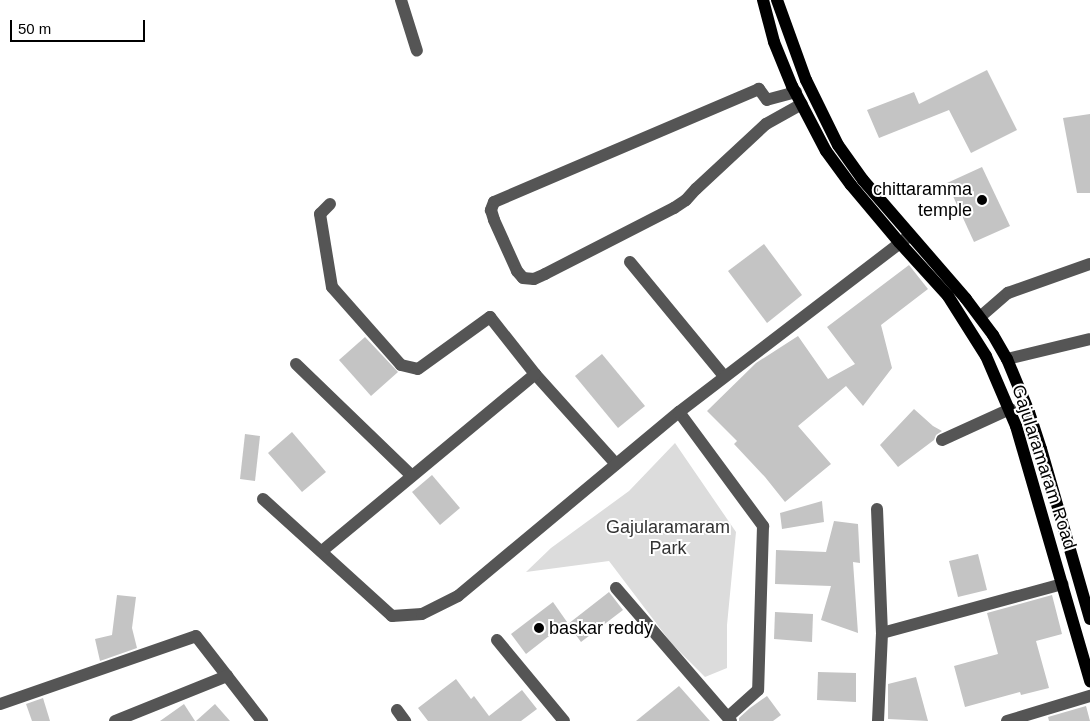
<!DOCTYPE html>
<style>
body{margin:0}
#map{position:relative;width:1090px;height:721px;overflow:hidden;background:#fff;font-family:Helvetica,sans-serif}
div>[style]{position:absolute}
.green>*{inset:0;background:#dcdcdc}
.building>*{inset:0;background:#c4c4c4}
.minor>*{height:12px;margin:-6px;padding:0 6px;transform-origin:6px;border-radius:6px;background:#555}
.major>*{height:12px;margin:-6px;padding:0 6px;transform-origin:6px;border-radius:6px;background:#000}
.dots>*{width:14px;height:14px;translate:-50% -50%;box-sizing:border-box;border:2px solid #fff;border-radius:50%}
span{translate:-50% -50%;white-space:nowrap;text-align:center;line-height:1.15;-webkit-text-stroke:4px #fff;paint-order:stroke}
.poi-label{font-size:18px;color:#000}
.right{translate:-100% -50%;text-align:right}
.left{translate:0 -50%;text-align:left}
.street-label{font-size:18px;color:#000}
.park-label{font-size:18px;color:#333}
.scale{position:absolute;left:10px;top:20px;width:135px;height:22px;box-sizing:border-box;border:2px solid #000;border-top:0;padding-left:6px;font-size:15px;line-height:18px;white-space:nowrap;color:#000;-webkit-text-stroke:4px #fff;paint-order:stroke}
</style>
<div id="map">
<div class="green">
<div style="clip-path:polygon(675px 443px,736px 532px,727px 625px,727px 668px,705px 677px,672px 644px,609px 561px,526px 572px,551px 548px,629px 491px)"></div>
</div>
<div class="building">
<div style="clip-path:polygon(987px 70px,1017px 130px,971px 153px,949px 110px,879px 138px,867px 110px,914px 92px,919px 104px)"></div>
<div style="clip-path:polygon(1090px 114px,1090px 193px,1077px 193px,1063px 118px)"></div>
<div style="clip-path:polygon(982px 167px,1010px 226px,974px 242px,947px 183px)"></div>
<div style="clip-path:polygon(764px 244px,802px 295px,767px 323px,728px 271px)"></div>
<div style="clip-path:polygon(909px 265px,928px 289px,881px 325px,892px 368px,863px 406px,846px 386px,798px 426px,831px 464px,785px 502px,765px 477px,734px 444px,737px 441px,707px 411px,756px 363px,798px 336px,828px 379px,855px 364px,827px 327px)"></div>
<div style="clip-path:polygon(365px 337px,398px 372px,371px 396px,339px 360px)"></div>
<div style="clip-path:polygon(602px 354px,645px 406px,618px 428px,575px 376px)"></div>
<div style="clip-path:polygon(914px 409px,933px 426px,942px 431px,936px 435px,934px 440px,898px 467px,880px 445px)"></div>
<div style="clip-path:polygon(292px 432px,326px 472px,302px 492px,268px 453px)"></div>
<div style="clip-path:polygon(245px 434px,260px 436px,255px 481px,240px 479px)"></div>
<div style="clip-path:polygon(432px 475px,460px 508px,440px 525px,412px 492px)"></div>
<div style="clip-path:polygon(822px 501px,824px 522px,782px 529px,780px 513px)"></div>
<div style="clip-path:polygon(834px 521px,858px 524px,860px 563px,853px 562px,858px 633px,821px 620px,831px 586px,775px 584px,776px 550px,826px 552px)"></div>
<div style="clip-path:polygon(978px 554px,987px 590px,958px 597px,949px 561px)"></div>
<div style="clip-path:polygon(609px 592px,623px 610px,581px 642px,568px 624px)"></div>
<div style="clip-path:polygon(117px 595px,136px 597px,132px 628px,137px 648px,100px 661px,95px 639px,112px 635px)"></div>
<div style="clip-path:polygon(1052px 595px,1062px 634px,1036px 641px,1049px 688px,1021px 695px,1020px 692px,965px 707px,954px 666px,998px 654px,987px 613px)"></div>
<div style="clip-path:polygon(553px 602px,567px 622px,526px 654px,511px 634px)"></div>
<div style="clip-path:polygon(775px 612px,813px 614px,812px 642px,774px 639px)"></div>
<div style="clip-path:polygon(818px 672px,856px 673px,856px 702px,817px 700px)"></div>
<div style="clip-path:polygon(916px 677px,928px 721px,888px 719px,888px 684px)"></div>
<div style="clip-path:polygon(456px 679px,471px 699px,474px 696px,489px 716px,522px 690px,537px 709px,521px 721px,428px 721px,418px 708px)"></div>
<div style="clip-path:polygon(679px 686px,710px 721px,636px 721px)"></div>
<div style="clip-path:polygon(767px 696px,781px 715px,773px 721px,739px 721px,739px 718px,750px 708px)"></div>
<div style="clip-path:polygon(43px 698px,50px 721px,32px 721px,26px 704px)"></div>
<div style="clip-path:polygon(184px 704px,195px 721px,160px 721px)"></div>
<div style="clip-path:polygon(215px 704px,230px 721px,196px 721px)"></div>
<div style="clip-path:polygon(1086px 706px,1090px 721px,1049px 721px,1048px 717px)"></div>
</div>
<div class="minor">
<div style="left:401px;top:0;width:53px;rotate:72.6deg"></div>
<div style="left:796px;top:92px;width:30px;rotate:165deg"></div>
<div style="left:767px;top:100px;width:14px;rotate:-126deg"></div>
<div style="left:759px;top:89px;width:288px;rotate:156.9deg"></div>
<div style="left:494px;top:202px;width:9px;rotate:111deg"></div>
<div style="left:491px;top:210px;width:10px;rotate:73deg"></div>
<div style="left:494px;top:220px;width:56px;rotate:65.7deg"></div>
<div style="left:517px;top:271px;width:9px;rotate:49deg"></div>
<div style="left:523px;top:278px;width:11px;rotate:5deg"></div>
<div style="left:534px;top:279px;width:12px;rotate:-24deg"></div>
<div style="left:545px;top:274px;width:145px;rotate:-27.1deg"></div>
<div style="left:674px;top:208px;width:14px;rotate:-34deg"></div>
<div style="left:686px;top:200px;width:15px;rotate:-48deg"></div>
<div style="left:696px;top:189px;width:96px;rotate:-42.9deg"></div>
<div style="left:766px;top:124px;width:41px;rotate:-29.1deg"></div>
<div style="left:330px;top:204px;width:14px;rotate:135deg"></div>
<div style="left:320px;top:214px;width:74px;rotate:80.7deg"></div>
<div style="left:332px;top:287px;width:104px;rotate:48.5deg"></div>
<div style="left:401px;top:365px;width:17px;rotate:13deg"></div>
<div style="left:418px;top:369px;width:89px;rotate:-35.8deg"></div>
<div style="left:490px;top:317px;width:73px;rotate:51.7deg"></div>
<div style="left:535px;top:374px;width:121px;rotate:48deg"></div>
<div style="left:630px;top:262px;width:148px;rotate:50.5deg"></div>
<div style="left:980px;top:317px;width:37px;rotate:-41deg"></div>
<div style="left:1008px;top:293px;width:87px;rotate:-19.5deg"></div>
<div style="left:1007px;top:359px;width:85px;rotate:-13.5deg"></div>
<div style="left:296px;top:364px;width:161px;rotate:44deg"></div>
<div style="left:679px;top:412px;width:142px;rotate:53.6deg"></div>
<div style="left:763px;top:526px;width:164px;rotate:91.7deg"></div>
<div style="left:758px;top:690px;width:40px;rotate:138deg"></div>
<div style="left:942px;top:440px;width:75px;rotate:-24.5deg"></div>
<div style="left:263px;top:499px;width:174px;rotate:42.2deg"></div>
<div style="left:392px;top:616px;width:30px;rotate:-4deg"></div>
<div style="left:422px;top:614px;width:40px;rotate:-26.6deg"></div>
<div style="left:458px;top:596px;width:288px;rotate:-39.8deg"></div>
<div style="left:679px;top:412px;width:290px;rotate:-37.4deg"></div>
<div style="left:877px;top:509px;width:124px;rotate:87.7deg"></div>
<div style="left:882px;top:633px;width:88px;rotate:92.6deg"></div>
<div style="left:322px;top:551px;width:277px;rotate:-39.7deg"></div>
<div style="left:616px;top:588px;width:176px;rotate:49.2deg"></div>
<div style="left:882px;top:633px;width:187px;rotate:-15.2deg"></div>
<div style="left:497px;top:640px;width:105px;rotate:50.4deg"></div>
<div style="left:0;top:704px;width:207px;rotate:-19.1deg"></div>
<div style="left:196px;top:636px;width:108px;rotate:52.2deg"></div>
<div style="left:397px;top:710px;width:14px;rotate:54deg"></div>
<div style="left:115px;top:721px;width:121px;rotate:-21.9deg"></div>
<div style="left:1007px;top:721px;width:87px;rotate:-16.8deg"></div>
</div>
<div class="major">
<div style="left:763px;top:0;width:43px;rotate:75.3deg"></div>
<div style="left:774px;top:42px;width:48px;rotate:67.8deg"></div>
<div style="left:792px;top:86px;width:73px;rotate:62.4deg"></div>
<div style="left:826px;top:151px;width:42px;rotate:53.7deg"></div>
<div style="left:851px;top:185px;width:75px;rotate:49.9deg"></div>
<div style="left:899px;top:242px;width:73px;rotate:47.8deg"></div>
<div style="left:948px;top:296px;width:71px;rotate:57.7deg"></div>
<div style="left:986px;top:356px;width:76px;rotate:66.8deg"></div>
<div style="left:1016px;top:426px;width:266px;rotate:73.8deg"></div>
<div style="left:777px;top:0;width:85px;rotate:70.1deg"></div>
<div style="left:806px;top:80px;width:72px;rotate:63.8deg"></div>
<div style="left:838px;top:145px;width:43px;rotate:54.5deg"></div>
<div style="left:863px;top:180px;width:157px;rotate:49.1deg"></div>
<div style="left:966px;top:299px;width:45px;rotate:53.1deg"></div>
<div style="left:993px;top:335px;width:28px;rotate:60deg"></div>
<div style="left:1007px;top:359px;width:57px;rotate:67.5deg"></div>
<div style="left:1029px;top:412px;width:39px;rotate:72deg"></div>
<div style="left:1041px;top:449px;width:177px;rotate:73.9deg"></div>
</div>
<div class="dots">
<div style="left:982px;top:200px;background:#000"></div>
<div style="left:539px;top:628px;background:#000"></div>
</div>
<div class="poi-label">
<span class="right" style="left:972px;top:200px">chittaramma<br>temple</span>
<span class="left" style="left:549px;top:628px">baskar reddy</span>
</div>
<div class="street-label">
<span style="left:1044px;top:467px;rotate:72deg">Gajularamaram Road</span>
</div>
<div class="park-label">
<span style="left:668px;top:538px">Gajularamaram<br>Park</span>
</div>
<div class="scale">50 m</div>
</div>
